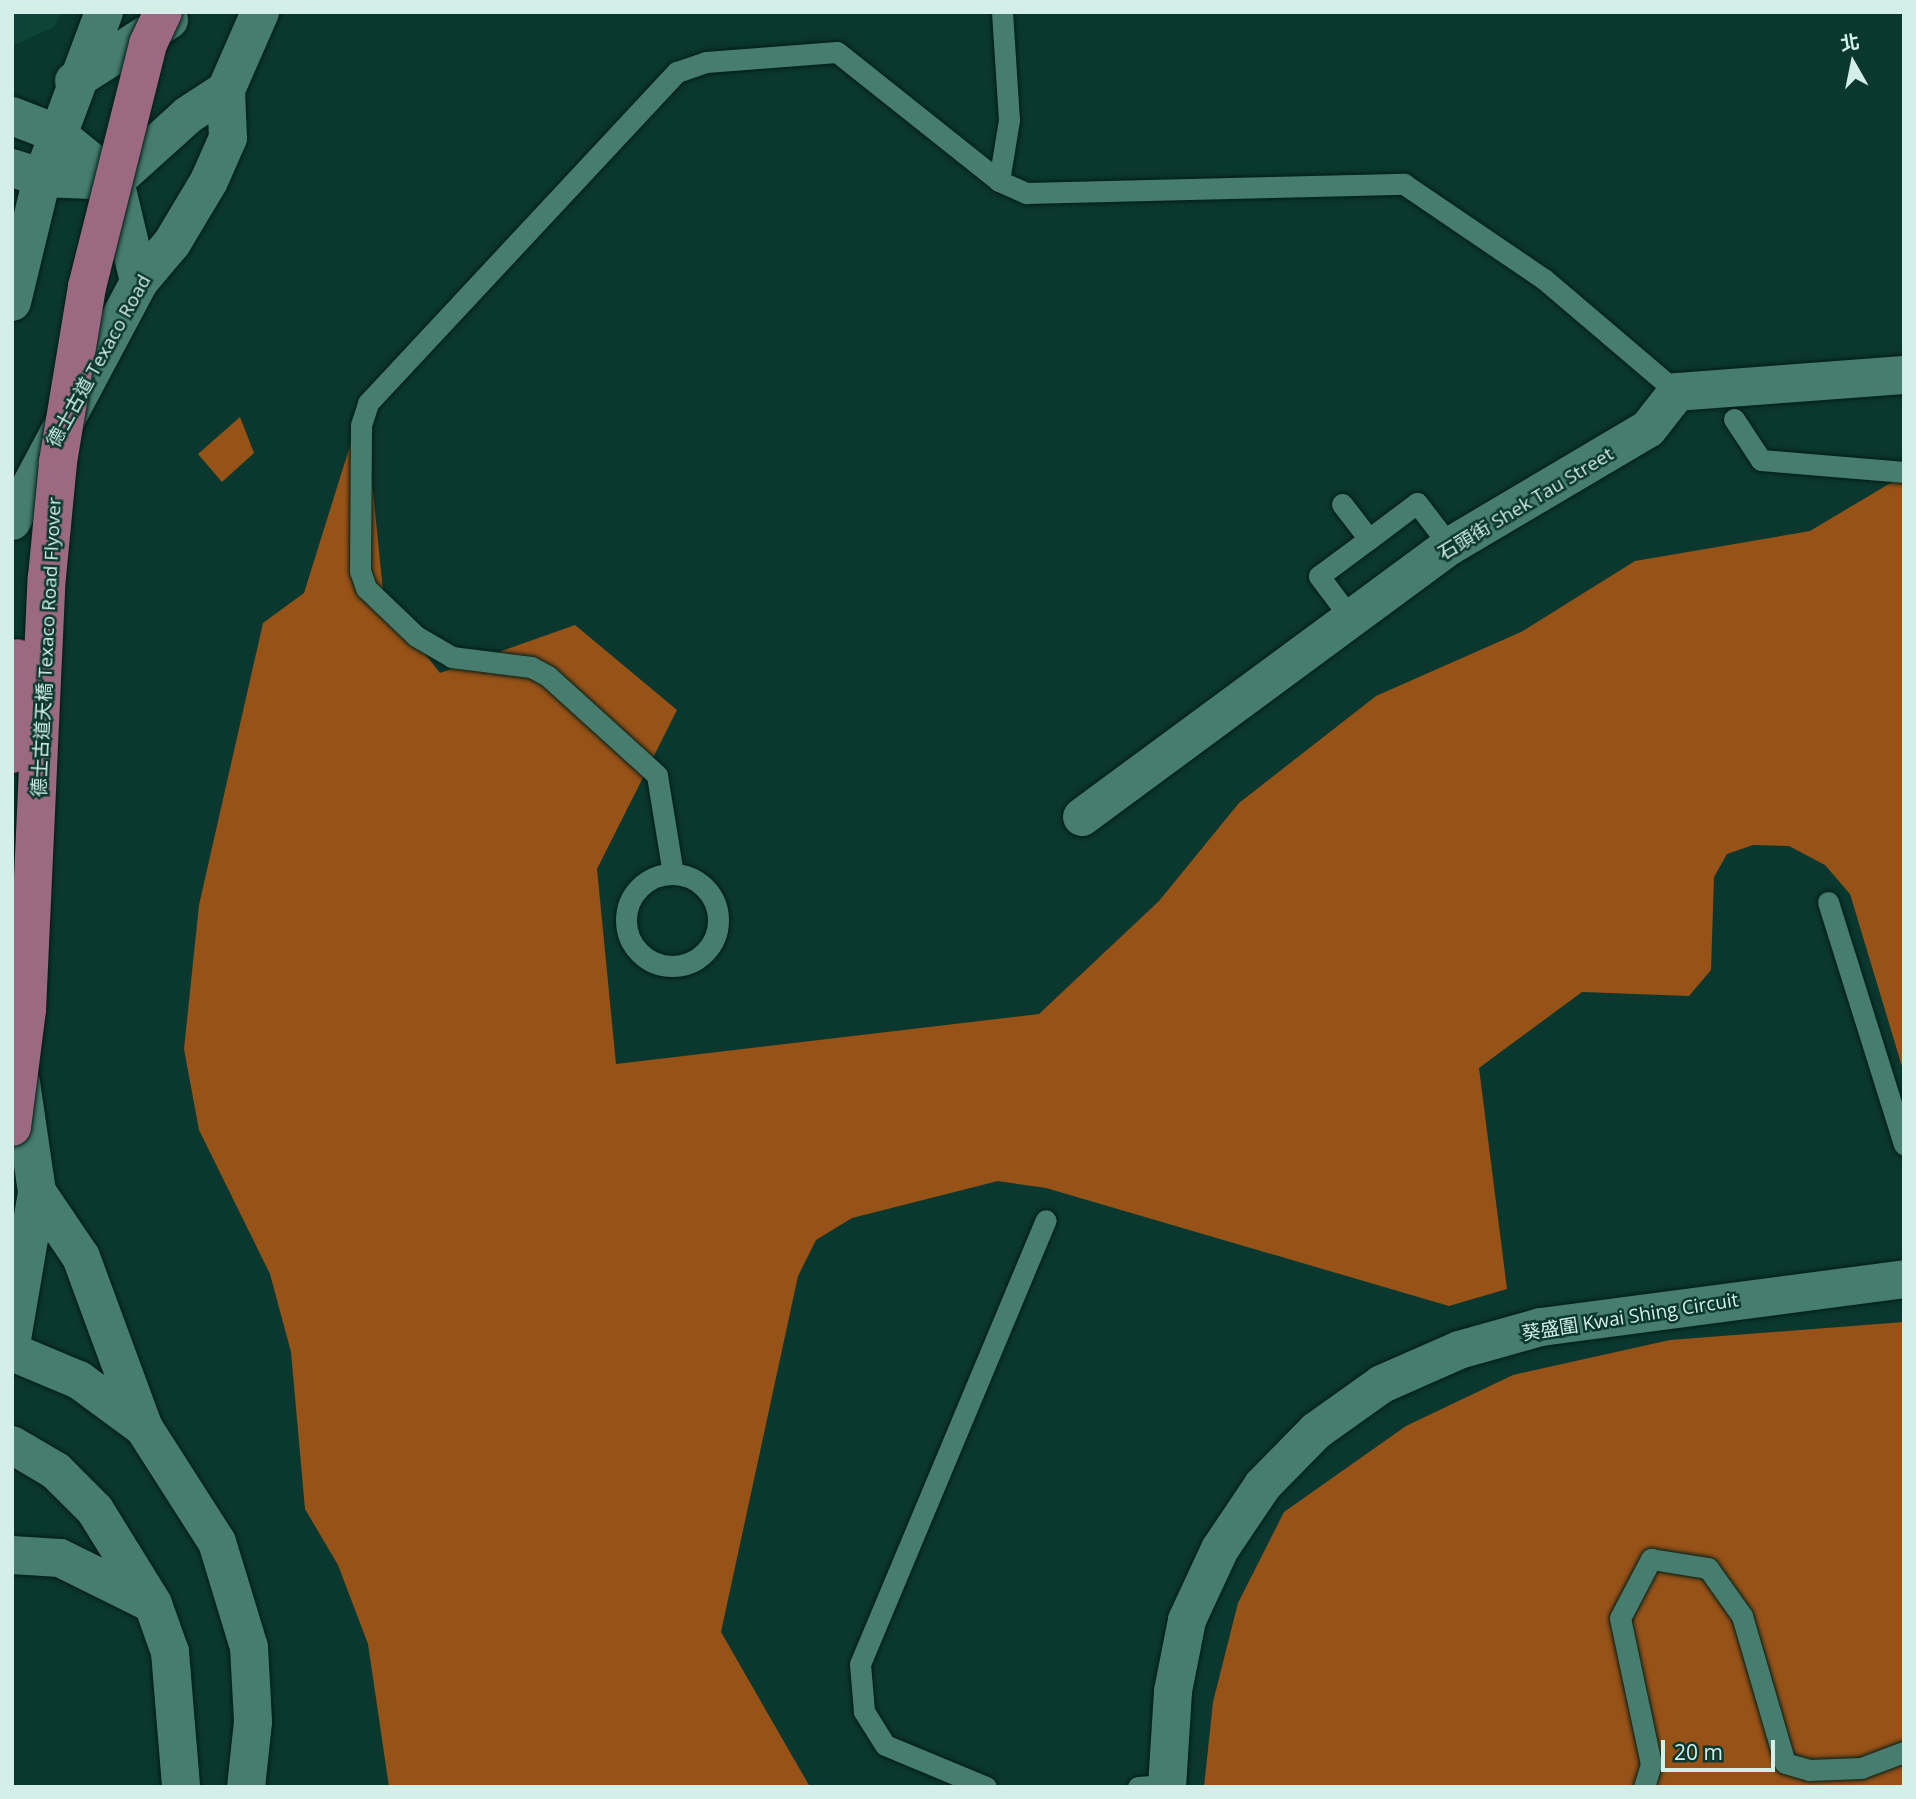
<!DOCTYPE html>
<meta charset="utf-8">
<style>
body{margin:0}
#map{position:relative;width:1916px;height:1799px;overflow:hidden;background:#0b382e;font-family:"Open Sans","Noto Sans TC",sans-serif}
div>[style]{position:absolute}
.built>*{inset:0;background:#0d4338}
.forest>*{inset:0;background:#975218}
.roads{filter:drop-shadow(0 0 2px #011d17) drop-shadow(0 0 2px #011d17)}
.lane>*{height:21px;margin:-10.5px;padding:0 10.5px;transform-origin:10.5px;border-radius:10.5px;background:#467d6e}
.lane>.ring{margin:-10.5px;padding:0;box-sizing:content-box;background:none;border:21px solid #467d6e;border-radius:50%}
.street>*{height:38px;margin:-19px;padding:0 19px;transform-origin:19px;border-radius:19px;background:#467d6e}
.secondary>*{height:38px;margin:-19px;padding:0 19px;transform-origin:19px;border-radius:19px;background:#467d6e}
.bridges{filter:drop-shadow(0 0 2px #011d17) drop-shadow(0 0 2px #011d17)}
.primary-bridge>*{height:38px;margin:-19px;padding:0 19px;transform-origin:19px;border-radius:19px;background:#9c6983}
span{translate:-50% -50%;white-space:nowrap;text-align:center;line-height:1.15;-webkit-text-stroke:5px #0b382e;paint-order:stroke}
.street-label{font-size:19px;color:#d3efe7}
.frame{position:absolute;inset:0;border:14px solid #d3efe7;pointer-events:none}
.north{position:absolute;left:1818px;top:28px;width:70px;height:70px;-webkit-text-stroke:5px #0b382e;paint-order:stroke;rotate:351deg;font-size:19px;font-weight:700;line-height:28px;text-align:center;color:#d3efe7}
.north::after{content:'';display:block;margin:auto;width:24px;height:32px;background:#d3efe7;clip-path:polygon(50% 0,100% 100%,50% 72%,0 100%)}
.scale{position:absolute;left:1661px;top:1740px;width:114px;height:32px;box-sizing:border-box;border:4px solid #d3efe7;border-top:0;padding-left:9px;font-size:21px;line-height:24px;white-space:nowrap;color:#d3efe7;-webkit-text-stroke:5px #0b382e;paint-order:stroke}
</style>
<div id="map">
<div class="built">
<div style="clip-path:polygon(12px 12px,62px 12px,54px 27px,12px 46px)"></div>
</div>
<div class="forest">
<div style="clip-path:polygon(364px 401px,384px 601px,440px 673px,575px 625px,677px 710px,597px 869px,616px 1064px,1039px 1014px,1159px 901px,1239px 803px,1376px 696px,1521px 632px,1635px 561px,1810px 531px,1904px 475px,1904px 1073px,1850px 894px,1825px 865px,1789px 846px,1753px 845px,1727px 854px,1714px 877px,1711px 970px,1689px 996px,1582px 992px,1479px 1068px,1507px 1289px,1449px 1306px,1046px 1188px,998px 1181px,852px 1218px,816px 1240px,798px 1276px,721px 1632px,810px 1787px,389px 1787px,368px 1644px,338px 1565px,305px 1509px,291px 1352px,270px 1274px,199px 1130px,184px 1049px,199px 905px,263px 623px,304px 593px)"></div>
<div style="clip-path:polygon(240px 417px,254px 453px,222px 482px,198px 454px)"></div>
<div style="clip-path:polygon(1904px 1322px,1904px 1787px,1204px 1787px,1213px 1702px,1238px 1603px,1284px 1512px,1406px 1426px,1513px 1375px,1670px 1340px)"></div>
</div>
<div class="roads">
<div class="lane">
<div style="left:999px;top:181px;width:62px;rotate:-80.7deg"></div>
<div style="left:1009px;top:120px;width:108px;rotate:-93.7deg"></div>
<div style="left:1734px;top:419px;width:49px;rotate:56.6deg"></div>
<div style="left:1761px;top:460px;width:144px;rotate:4.8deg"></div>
<div style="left:1342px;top:504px;width:44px;rotate:52.4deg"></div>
<div style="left:1352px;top:620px;width:55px;rotate:-126.9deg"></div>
<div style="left:1319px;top:576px;width:62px;rotate:-36.5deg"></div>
<div style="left:1369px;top:539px;width:60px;rotate:-36.9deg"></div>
<div style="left:1417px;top:503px;width:54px;rotate:52.5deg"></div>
<div style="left:673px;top:874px;width:100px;rotate:-99.2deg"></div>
<div style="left:657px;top:775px;width:147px;rotate:-137.8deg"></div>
<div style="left:548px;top:676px;width:19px;rotate:-152deg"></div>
<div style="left:531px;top:667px;width:80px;rotate:-172.8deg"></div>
<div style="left:452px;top:657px;width:42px;rotate:-149.7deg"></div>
<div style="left:416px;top:636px;width:69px;rotate:-136.2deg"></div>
<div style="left:366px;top:588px;width:18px;rotate:-109deg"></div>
<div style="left:360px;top:571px;width:146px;rotate:-89.6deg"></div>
<div style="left:361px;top:425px;width:23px;rotate:-72deg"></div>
<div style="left:368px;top:403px;width:453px;rotate:-47deg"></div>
<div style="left:677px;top:72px;width:31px;rotate:-19deg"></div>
<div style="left:706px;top:62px;width:131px;rotate:-4.4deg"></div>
<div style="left:837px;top:52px;width:207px;rotate:38.5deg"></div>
<div style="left:999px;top:181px;width:30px;rotate:24deg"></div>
<div style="left:1026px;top:193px;width:378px;rotate:-1.4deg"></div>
<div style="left:1404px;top:184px;width:169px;rotate:34.2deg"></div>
<div style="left:1544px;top:279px;width:175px;rotate:40.4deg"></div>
<div class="ring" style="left:626px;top:874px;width:71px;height:71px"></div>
<div style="left:1828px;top:902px;width:254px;rotate:72.6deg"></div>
<div style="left:986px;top:1787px;width:109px;rotate:-157.4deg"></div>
<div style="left:885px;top:1745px;width:40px;rotate:-122deg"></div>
<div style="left:864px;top:1711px;width:47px;rotate:-94.9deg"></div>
<div style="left:860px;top:1664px;width:481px;rotate:-67.3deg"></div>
<div style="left:1138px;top:1787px;width:29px;rotate:-4deg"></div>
<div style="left:1644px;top:1787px;width:24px;rotate:-73deg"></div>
<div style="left:1651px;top:1764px;width:149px;rotate:-102deg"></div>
<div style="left:1620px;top:1618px;width:67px;rotate:-62.3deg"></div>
<div style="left:1651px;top:1559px;width:58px;rotate:9deg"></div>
<div style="left:1708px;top:1568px;width:59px;rotate:54.7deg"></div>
<div style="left:1742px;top:1616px;width:153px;rotate:73.7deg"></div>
<div style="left:1785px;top:1763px;width:25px;rotate:16deg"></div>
<div style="left:1809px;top:1770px;width:52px;rotate:-2.2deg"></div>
<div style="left:1861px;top:1768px;width:46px;rotate:-20.4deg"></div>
</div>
<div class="street">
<div style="left:1082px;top:817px;width:457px;rotate:-36.4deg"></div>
<div style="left:1450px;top:546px;width:230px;rotate:-30.6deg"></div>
<div style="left:1648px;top:429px;width:47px;rotate:-51.9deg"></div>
<div style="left:1677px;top:392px;width:228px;rotate:-4.3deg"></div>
</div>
<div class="secondary">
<div style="left:74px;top:81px;width:113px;rotate:-32.7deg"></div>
<div style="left:12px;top:116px;width:47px;rotate:21.1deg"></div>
<div style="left:56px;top:133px;width:76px;rotate:39.1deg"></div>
<div style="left:115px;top:181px;width:104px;rotate:76.6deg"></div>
<div style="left:12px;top:168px;width:32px;rotate:18deg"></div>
<div style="left:42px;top:178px;width:73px;rotate:2.4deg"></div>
<div style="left:115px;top:181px;width:98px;rotate:-42.1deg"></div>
<div style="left:188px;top:115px;width:45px;rotate:-33.3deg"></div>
<div style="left:12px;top:302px;width:128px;rotate:-76.4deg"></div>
<div style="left:42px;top:178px;width:177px;rotate:-69.5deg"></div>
<div style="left:12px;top:521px;width:271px;rotate:-62deg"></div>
<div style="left:139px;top:282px;width:51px;rotate:-49.8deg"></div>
<div style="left:172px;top:243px;width:72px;rotate:-59.2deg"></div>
<div style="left:209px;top:181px;width:47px;rotate:-66.2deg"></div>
<div style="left:228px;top:138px;width:48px;rotate:-92.4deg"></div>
<div style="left:226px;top:90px;width:85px;rotate:-66.4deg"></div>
<div style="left:37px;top:1192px;width:78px;rotate:55.9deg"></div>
<div style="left:81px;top:1257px;width:182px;rotate:69.8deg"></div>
<div style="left:12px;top:1339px;width:149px;rotate:-80.3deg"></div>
<div style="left:37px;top:1192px;width:111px;rotate:-98.3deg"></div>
<div style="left:12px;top:1352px;width:73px;rotate:22.7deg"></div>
<div style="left:79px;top:1380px;width:81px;rotate:36.4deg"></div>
<div style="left:144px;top:1428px;width:135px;rotate:57.4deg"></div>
<div style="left:217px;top:1542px;width:110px;rotate:73.1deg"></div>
<div style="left:249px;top:1647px;width:75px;rotate:86.9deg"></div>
<div style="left:253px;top:1722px;width:65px;rotate:96.1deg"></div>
<div style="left:12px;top:1445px;width:51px;rotate:30.6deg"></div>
<div style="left:56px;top:1471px;width:55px;rotate:45deg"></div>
<div style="left:95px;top:1510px;width:110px;rotate:58.3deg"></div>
<div style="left:153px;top:1604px;width:51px;rotate:70.5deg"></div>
<div style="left:170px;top:1652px;width:135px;rotate:85.3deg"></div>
<div style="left:12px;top:1555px;width:48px;rotate:3.6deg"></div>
<div style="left:60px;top:1558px;width:99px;rotate:26.3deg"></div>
<div style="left:1167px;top:1787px;width:96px;rotate:-86.4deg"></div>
<div style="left:1173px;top:1691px;width:72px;rotate:-78.8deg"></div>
<div style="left:1187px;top:1620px;width:78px;rotate:-65.1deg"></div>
<div style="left:1220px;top:1549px;width:77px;rotate:-56.1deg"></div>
<div style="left:1263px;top:1485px;width:76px;rotate:-45.5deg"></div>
<div style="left:1316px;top:1431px;width:81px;rotate:-35.5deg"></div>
<div style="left:1382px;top:1384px;width:84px;rotate:-23.8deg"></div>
<div style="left:1459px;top:1350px;width:85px;rotate:-15.7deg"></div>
<div style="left:1541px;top:1327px;width:366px;rotate:-7.5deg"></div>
</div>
</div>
<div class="bridges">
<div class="primary-bridge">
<div style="left:12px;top:754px;width:96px;rotate:-87deg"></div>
<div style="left:12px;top:1127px;width:118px;rotate:-82.7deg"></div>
<div style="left:27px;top:1010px;width:433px;rotate:-87.4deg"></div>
<div style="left:47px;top:577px;width:116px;rotate:-84.5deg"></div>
<div style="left:58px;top:462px;width:177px;rotate:-80.6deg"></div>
<div style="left:87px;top:287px;width:251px;rotate:-75.9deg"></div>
<div style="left:148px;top:44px;width:35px;rotate:-65deg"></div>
</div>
</div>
<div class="street-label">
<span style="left:99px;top:361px;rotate:-61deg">德士古道 Texaco Road</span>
<span style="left:1526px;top:504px;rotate:-31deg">石頭街 Shek Tau Street</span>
<span style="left:47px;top:647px;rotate:-87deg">德士古道天橋 Texaco Road Flyover</span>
<span style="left:1630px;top:1317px;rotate:-9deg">葵盛圍 Kwai Shing Circuit</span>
</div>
<div class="frame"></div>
<div class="north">北</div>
<div class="scale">20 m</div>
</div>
